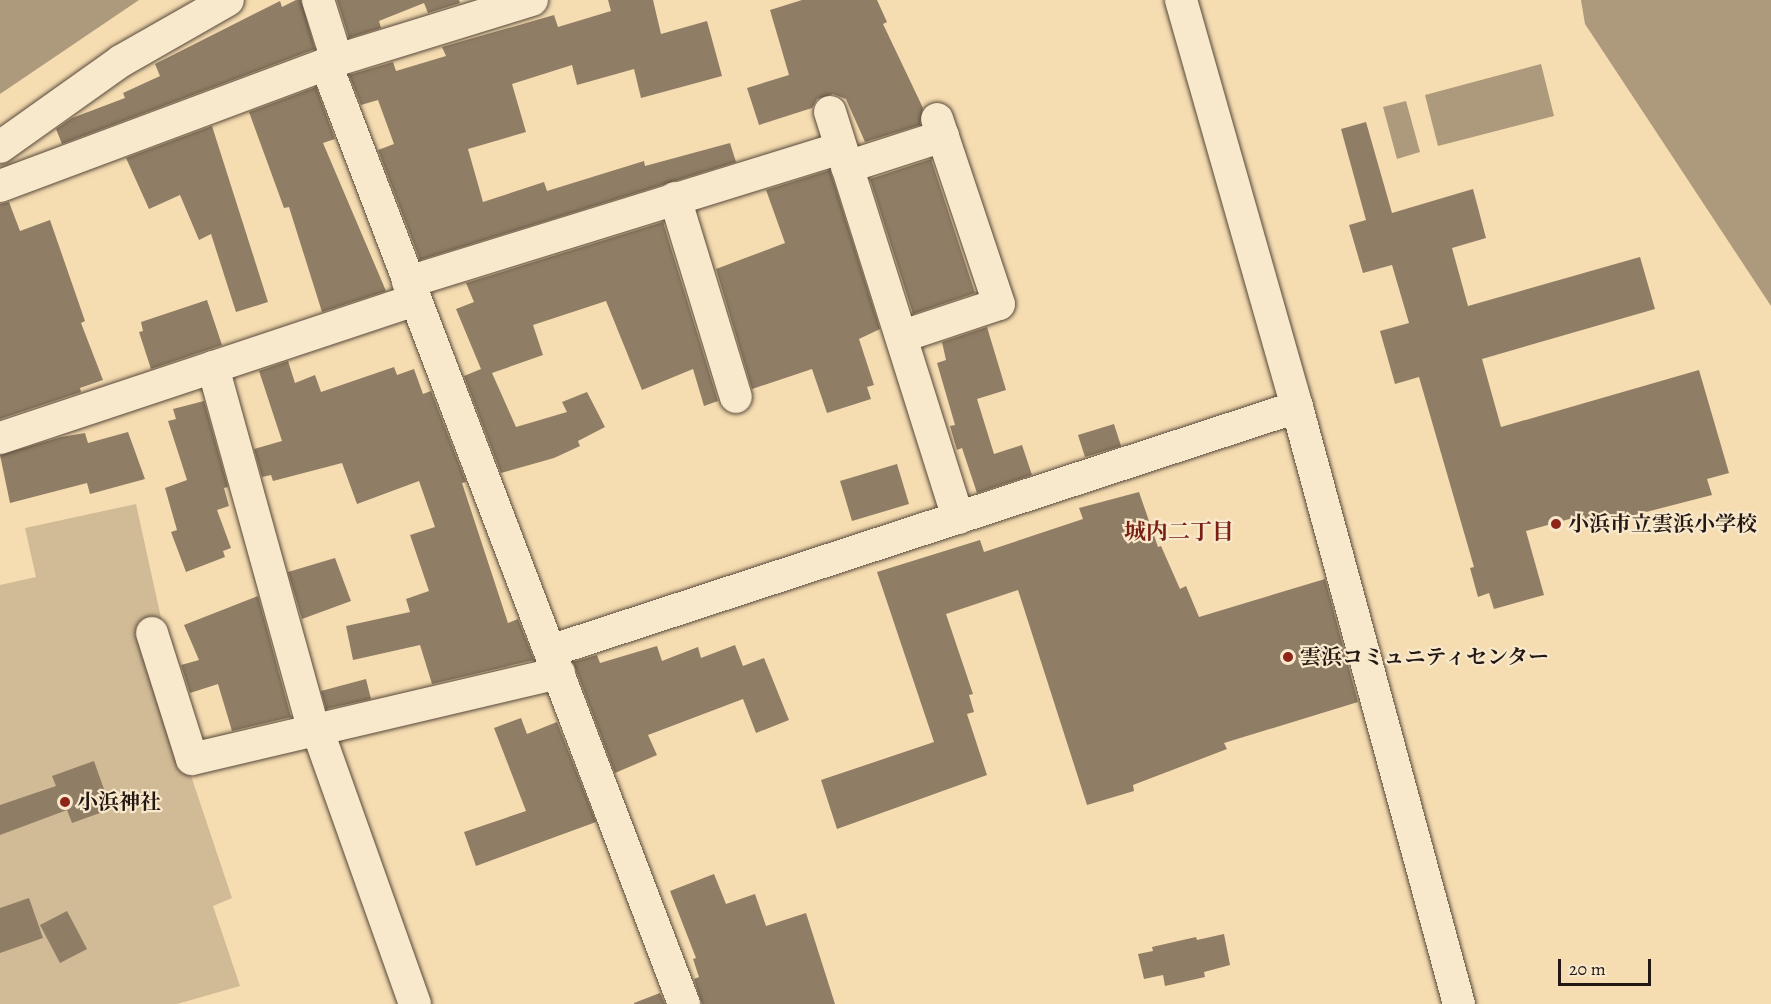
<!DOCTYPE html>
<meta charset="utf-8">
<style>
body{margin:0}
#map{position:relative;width:1771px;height:1004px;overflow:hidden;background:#f5dcb1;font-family:Alegreya,"Noto Serif JP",serif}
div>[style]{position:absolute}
.green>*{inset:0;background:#d1bb96}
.water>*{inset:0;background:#ad997b}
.building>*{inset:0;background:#907d65}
.roads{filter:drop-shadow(0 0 2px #57483a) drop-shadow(0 0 2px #57483a)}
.minor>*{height:32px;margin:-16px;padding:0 16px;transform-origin:16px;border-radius:16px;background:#f8e8cc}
.dots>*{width:16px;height:16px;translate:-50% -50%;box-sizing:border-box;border:3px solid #f8e8cc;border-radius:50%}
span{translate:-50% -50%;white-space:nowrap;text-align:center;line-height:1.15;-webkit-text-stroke:4.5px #f8e8cc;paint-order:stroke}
.poi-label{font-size:21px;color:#221712;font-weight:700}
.left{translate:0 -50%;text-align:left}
.neighbourhood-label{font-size:22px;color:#7a1f14;font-weight:700}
.scale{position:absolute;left:1558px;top:959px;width:93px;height:27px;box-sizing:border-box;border:3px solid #221712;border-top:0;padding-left:8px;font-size:18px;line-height:21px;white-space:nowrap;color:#221712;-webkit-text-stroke:4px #f8e8cc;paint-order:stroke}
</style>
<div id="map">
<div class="green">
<div style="clip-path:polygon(136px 504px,163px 627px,179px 740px,232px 898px,213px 906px,240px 986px,177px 1004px,0 1004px,0 585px,36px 577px,25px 528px)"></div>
</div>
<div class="water">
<div style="clip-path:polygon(0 0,139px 0,0 94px)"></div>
<div style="clip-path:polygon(1581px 0,1771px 0,1771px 306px,1585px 24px)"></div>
<div style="clip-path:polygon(1541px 64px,1554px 116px,1438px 146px,1425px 95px)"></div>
<div style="clip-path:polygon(1406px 101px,1420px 152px,1397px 159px,1383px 107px)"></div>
</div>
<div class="building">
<div style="clip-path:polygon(296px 0,301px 0,315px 49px,62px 144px,56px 129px,72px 118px,125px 98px,123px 93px,160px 76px,155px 64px,280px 1px,282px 7px)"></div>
<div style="clip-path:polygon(337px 0,459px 0,460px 3px,428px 13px,424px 3px,379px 21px,381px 28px,349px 38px)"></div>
<div style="clip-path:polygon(608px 0,653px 0,661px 34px,707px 21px,722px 76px,641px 98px,634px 69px,577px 85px,572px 65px,512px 84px,526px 132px,468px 149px,483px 202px,544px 182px,547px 191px,644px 161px,645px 166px,730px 143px,736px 162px,420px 260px,378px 150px,394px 144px,378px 100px,361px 105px,349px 75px,393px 62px,396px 71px,446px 56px,442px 47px,554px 15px,558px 27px,611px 11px)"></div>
<div style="clip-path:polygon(802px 0,877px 0,887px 22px,883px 24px,923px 108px,920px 125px,865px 142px,846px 99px,833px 94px,817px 99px,812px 108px,759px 125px,747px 88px,789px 75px,770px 10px)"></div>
<div style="clip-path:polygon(316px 87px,335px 139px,323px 143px,386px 291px,322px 312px,289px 207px,284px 208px,249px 112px)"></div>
<div style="clip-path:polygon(1366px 122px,1392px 213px,1473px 189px,1486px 238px,1452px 248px,1468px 306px,1640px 257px,1655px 309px,1482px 359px,1501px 427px,1699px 370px,1729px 473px,1707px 479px,1712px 495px,1588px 527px,1584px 515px,1526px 531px,1544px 595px,1494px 609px,1489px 593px,1478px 597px,1470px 568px,1474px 567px,1419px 377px,1395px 384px,1380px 331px,1409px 323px,1392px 265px,1363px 273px,1349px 225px,1366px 220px,1341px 129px)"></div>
<div style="clip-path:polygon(212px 126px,268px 302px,236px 312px,211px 234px,199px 240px,180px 195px,149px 209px,126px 158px)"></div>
<div style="clip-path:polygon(931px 159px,975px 293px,913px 314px,870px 179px)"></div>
<div style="clip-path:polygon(830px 170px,880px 329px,859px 339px,874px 385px,867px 387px,871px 399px,827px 413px,812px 369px,752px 389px,716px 269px,785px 243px,766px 190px)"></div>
<div style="clip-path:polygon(9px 202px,20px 231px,50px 220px,85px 321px,81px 323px,103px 380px,80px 388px,81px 392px,0 419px,0 204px)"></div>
<div style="clip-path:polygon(663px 222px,718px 401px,704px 406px,693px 369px,642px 390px,606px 301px,533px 325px,543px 355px,492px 373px,516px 427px,567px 412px,562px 402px,587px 392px,605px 427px,578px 441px,580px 446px,554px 458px,501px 473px,464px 376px,481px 369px,456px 309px,474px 302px,466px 283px)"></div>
<div style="clip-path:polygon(207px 300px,222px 345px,151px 369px,139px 332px,143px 331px,141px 322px)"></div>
<div style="clip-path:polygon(987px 327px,1006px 390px,977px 399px,994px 454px,1022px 445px,1032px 475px,977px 493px,962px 448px,957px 450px,950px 426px,955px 425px,937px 363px,946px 360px,942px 342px)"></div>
<div style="clip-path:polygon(288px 361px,295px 383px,315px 375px,321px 392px,394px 367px,397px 375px,414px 369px,423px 394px,431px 391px,466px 482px,462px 483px,508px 623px,518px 619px,534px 660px,432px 684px,420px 645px,353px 660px,346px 626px,410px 612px,406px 599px,429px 591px,410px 535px,435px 527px,419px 481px,357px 504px,342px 463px,273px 481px,271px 475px,262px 477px,254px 449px,282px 441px,259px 371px)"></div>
<div style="clip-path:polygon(204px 401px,228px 487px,224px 488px,229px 506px,217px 510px,231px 548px,223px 551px,225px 557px,186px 572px,171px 532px,177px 530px,165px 488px,187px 480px,168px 421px,176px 419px,173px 409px)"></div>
<div style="clip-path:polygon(1114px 424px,1121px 446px,1085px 457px,1078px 435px)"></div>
<div style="clip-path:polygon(128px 432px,145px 479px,90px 494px,87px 483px,10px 503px,0 455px,61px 437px,85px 433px,88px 443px)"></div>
<div style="clip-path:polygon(897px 464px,909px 504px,852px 521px,840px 481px)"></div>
<div style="clip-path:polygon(1139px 492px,1158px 547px,1161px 546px,1180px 589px,1186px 586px,1199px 617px,1325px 579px,1358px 702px,1224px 743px,1227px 749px,1133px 785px,1134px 791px,1087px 805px,1018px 590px,946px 614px,973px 694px,969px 695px,974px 712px,967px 714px,987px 775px,837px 829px,821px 780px,934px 742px,877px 572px,980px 540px,984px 552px,1083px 519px,1079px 508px)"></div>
<div style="clip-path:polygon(335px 558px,351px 601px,302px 619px,288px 572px)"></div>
<div style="clip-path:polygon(258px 596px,291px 717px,232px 731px,218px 684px,190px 693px,181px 665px,199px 660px,184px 625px)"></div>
<div style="clip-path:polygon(735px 645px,743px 666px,764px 658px,789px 720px,756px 733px,743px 699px,648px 735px,657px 755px,615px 773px,573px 662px,597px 655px,600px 663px,657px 646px,662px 661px,698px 647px,701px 658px)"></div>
<div style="clip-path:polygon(366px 679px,371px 699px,326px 709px,321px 691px)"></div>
<div style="clip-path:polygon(521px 718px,527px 734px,557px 722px,596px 822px,476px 866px,464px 832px,526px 811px,494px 728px)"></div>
<div style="clip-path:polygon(94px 761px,111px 809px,72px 823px,67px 810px,0 835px,0 805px,56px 786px,52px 776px)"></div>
<div style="clip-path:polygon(714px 874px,726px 904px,755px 894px,766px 926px,806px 913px,835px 1004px,702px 1004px,694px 979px,699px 977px,693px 959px,696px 958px,670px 891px)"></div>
<div style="clip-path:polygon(29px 898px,43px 938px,0 953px,0 908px)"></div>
<div style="clip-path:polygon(67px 911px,87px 949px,60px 963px,40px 925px)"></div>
<div style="clip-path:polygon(1224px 934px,1230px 965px,1204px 972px,1205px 977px,1165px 986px,1163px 975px,1144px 979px,1138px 954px,1153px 951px,1152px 947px,1196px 937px,1197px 940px)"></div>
<div style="clip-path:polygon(660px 993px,665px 1004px,634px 1004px,634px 1003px)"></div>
</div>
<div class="roads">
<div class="minor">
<div style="left:318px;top:0;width:63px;rotate:72.4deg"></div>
<div style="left:1181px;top:0;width:423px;rotate:74.1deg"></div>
<div style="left:1297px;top:407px;width:619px;rotate:74.82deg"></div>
<div style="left:326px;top:64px;width:1006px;rotate:69.15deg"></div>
<div style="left:830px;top:112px;width:426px;rotate:72.5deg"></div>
<div style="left:0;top:147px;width:148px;rotate:-35.4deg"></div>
<div style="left:121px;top:61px;width:123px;rotate:-29.7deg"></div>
<div style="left:847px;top:167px;width:101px;rotate:-17.9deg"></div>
<div style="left:0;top:186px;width:360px;rotate:-20.5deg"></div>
<div style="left:337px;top:60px;width:204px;rotate:-17.1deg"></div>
<div style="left:675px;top:198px;width:208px;rotate:73deg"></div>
<div style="left:408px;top:282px;width:453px;rotate:-17.2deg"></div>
<div style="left:903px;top:336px;width:101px;rotate:-18.4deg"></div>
<div style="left:999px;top:304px;width:195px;rotate:-108.5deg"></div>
<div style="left:213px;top:367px;width:375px;rotate:74.5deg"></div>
<div style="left:313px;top:728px;width:14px;rotate:56deg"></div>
<div style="left:321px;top:740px;width:280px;rotate:70.4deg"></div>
<div style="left:0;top:438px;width:437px;rotate:-18.4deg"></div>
<div style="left:152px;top:633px;width:132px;rotate:72.4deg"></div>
<div style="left:192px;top:759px;width:377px;rotate:-13.2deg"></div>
<div style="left:550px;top:651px;width:786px;rotate:-18.09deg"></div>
</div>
</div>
<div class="dots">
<div style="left:1556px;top:524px;background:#8f2418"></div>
<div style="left:1288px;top:657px;background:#8f2418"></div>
<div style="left:65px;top:802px;background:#8f2418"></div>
</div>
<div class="poi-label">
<span class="left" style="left:1568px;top:524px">小浜市立雲浜小学校</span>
<span class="left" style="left:1300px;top:657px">雲浜コミュニティセンター</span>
<span class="left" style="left:77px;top:802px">小浜神社</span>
</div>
<div class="neighbourhood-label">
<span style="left:1179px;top:533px">城内二丁目</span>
</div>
<div class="scale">20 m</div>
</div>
